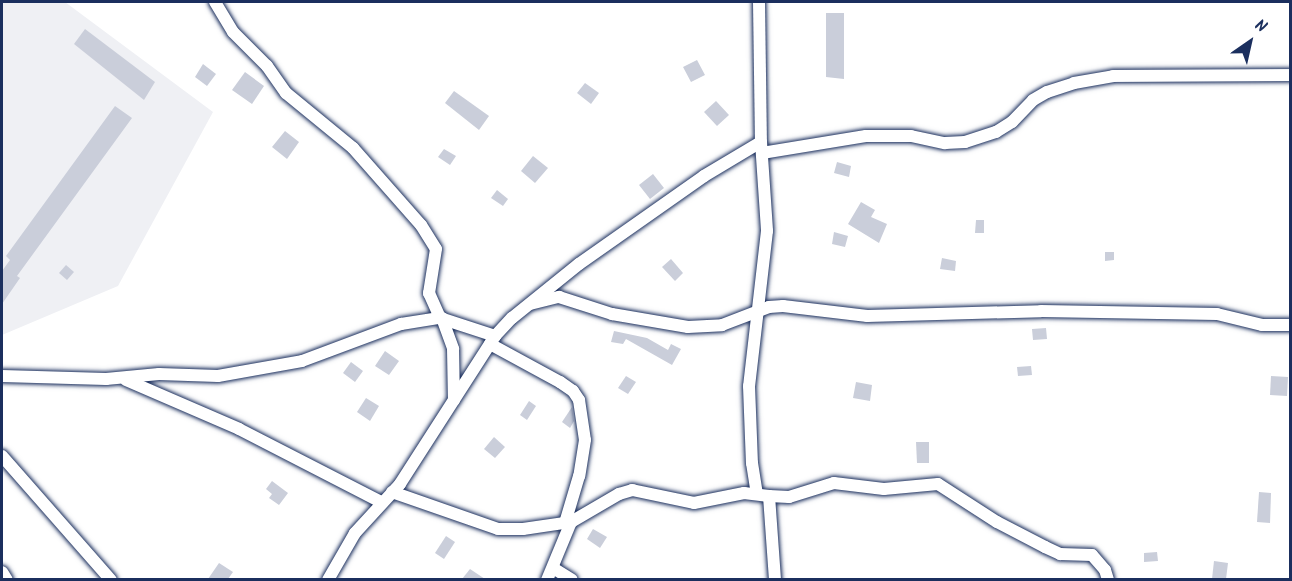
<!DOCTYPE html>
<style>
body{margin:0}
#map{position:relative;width:1292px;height:581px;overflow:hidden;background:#fff;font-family:Kalam,sans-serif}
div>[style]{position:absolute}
.built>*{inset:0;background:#eff0f4}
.building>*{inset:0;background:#caceda}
.roads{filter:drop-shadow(0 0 2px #1b2f5e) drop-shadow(0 0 2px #1b2f5e)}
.minor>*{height:12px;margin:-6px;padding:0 6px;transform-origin:6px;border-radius:6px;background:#fff}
span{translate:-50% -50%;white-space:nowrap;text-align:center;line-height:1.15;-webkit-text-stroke:4.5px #fff;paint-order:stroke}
.frame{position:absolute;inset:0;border:3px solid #1b2f5e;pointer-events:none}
.north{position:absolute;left:1220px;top:12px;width:60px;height:60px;-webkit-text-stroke:4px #fff;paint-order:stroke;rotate:34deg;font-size:16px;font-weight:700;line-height:24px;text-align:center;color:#1b2f5e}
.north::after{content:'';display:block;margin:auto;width:21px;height:27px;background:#1b2f5e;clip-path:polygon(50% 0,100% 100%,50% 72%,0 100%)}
</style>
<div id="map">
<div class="built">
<div style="clip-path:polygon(2px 2px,65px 2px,213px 112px,118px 286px,2px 335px)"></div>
</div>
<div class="building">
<div style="clip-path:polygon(826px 13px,844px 13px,844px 79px,826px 77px)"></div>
<div style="clip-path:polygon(85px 29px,155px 82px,144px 100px,74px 44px)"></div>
<div style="clip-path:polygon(697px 60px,705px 75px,691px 82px,683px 67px)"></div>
<div style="clip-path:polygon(203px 64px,216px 74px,207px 86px,195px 77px)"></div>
<div style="clip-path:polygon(245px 72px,264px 86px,252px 104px,232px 90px)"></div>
<div style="clip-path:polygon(585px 83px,599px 93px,591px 104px,577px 93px)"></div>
<div style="clip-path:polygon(454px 91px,489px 116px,479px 130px,445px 103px)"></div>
<div style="clip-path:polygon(716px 101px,729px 115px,717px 126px,704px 112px)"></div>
<div style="clip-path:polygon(115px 106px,132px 118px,17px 276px,20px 278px,2px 304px,2px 271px,10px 260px,6px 256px)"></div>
<div style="clip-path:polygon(285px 131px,299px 142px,287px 159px,272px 147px)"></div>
<div style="clip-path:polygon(444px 149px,456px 156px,450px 165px,438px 157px)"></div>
<div style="clip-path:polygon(533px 156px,548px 168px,535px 183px,521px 171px)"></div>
<div style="clip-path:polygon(837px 162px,851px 166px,849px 177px,834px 173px)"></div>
<div style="clip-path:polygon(653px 174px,664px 188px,650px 199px,639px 185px)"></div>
<div style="clip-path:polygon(497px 190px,508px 199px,503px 206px,491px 198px)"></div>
<div style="clip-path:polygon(861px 202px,875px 210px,871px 217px,887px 224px,879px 243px,848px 224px)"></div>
<div style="clip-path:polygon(976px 220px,984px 220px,984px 233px,975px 233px)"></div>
<div style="clip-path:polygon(834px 232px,848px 236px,845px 247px,832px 244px)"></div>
<div style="clip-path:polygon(1105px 252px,1114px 252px,1114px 260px,1105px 261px)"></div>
<div style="clip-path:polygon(942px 258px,956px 261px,955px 271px,940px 269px)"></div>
<div style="clip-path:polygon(671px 259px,683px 273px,675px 281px,662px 267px)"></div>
<div style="clip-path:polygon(66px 265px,74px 272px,67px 280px,59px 273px)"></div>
<div style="clip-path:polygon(1046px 328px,1047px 339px,1033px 340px,1032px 329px)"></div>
<div style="clip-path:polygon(614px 331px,647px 338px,668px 350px,671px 344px,681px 349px,672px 365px,626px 339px,623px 344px,611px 342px)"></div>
<div style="clip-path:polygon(385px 351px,399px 361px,389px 375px,375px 366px)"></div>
<div style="clip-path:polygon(351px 362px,363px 371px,355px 382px,343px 373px)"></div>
<div style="clip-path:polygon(1031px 366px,1032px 375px,1018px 376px,1017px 367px)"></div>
<div style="clip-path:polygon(626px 376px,636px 382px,628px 394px,618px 388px)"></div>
<div style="clip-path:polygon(1271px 376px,1288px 377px,1287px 396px,1270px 395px)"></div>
<div style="clip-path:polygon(856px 382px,872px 385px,870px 401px,853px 398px)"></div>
<div style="clip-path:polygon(366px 398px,379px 406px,370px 421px,357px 412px)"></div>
<div style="clip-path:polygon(529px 401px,536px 406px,527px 420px,520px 415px)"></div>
<div style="clip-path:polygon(572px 407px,574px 421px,570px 428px,562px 422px)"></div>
<div style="clip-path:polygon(494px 437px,505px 447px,495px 458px,484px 449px)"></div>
<div style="clip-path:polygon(916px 442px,929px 442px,929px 463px,917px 463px)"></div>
<div style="clip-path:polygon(272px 481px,288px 493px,279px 505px,269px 498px,272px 494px,266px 489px)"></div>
<div style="clip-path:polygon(1259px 492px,1271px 493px,1270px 523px,1257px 522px)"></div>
<div style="clip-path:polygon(593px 529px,607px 537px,600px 548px,587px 539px)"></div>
<div style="clip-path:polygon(446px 536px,455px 542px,444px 559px,435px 553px)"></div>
<div style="clip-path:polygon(1157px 552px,1158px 561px,1144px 562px,1144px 553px)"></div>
<div style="clip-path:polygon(1214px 561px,1228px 563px,1226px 579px,1212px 579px)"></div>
<div style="clip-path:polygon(219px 563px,233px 572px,228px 579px,208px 579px)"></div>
<div style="clip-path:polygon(470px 569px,485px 579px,462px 579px)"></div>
</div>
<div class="roads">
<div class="minor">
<div style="left:215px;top:2px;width:35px;rotate:59deg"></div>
<div style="left:233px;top:32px;width:48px;rotate:45deg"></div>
<div style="left:267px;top:66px;width:33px;rotate:55deg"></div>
<div style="left:286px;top:93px;width:87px;rotate:39.4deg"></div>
<div style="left:353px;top:148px;width:103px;rotate:48.6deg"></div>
<div style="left:421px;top:225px;width:28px;rotate:58deg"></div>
<div style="left:436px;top:249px;width:45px;rotate:99deg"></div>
<div style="left:429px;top:293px;width:27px;rotate:66deg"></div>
<div style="left:759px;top:2px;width:140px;rotate:89.2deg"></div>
<div style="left:762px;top:153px;width:105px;rotate:-9.3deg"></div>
<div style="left:866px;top:136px;width:45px"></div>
<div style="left:911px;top:136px;width:35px;rotate:12deg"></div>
<div style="left:945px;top:143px;width:20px;rotate:-3deg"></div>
<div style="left:965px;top:142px;width:33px;rotate:-18deg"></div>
<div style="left:996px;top:132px;width:19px;rotate:-32deg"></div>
<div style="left:1012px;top:122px;width:30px;rotate:-46deg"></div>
<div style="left:1033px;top:100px;width:16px;rotate:-30deg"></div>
<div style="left:1047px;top:92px;width:28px;rotate:-18deg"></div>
<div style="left:1074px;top:83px;width:40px;rotate:-10deg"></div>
<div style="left:1113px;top:76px;width:177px;rotate:-0.3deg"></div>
<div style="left:530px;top:304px;width:30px;rotate:-14deg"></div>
<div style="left:559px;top:297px;width:56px;rotate:17.8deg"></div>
<div style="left:612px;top:314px;width:77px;rotate:9.7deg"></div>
<div style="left:688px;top:327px;width:34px;rotate:-3deg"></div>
<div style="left:722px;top:325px;width:50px;rotate:-21deg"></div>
<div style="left:769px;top:307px;width:14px;rotate:-4deg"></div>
<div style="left:783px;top:306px;width:85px;rotate:6.8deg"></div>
<div style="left:867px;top:316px;width:174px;rotate:-1.6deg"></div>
<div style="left:1041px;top:311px;width:176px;rotate:1deg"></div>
<div style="left:1217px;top:314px;width:46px;rotate:13.7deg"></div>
<div style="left:1262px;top:325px;width:28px"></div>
<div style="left:442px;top:318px;width:33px;rotate:70deg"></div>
<div style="left:453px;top:349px;width:51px;rotate:88.9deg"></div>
<div style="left:495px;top:336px;width:25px;rotate:-47deg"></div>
<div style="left:512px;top:318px;width:86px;rotate:-38.9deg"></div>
<div style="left:579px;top:264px;width:153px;rotate:-35.1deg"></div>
<div style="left:704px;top:176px;width:66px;rotate:-30.8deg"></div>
<div style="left:761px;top:142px;width:89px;rotate:86.1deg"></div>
<div style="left:767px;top:231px;width:156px;rotate:96.6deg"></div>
<div style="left:749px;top:386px;width:77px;rotate:87.8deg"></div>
<div style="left:752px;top:463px;width:31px;rotate:81deg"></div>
<div style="left:490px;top:344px;width:80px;rotate:28.5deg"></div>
<div style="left:560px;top:382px;width:16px;rotate:35deg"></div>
<div style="left:573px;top:391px;width:11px;rotate:56deg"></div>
<div style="left:579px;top:400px;width:40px;rotate:81.5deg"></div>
<div style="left:585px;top:440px;width:36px;rotate:99deg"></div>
<div style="left:579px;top:476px;width:49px;rotate:106.6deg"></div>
<div style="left:2px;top:376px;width:104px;rotate:1.7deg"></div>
<div style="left:106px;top:379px;width:53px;rotate:-5.4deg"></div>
<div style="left:159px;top:374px;width:59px;rotate:1.9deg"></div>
<div style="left:218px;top:376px;width:85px;rotate:-10.1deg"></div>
<div style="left:302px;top:361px;width:106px;rotate:-20.5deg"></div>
<div style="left:401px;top:324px;width:39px;rotate:-9deg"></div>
<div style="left:440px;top:318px;width:58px;rotate:18.1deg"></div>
<div style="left:495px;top:336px;width:176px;rotate:122.7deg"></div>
<div style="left:400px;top:484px;width:67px;rotate:132.6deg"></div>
<div style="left:355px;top:533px;width:54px;rotate:119.9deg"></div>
<div style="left:126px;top:380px;width:123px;rotate:23.4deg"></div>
<div style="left:239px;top:429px;width:160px;rotate:27.2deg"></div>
<div style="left:2px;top:456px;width:165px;rotate:48.7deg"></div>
<div style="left:392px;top:492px;width:112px;rotate:19.2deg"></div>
<div style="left:498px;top:529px;width:25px"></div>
<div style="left:523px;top:529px;width:49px;rotate:-8.3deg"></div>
<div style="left:571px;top:522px;width:56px;rotate:-30.3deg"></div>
<div style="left:619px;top:494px;width:14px;rotate:-17deg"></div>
<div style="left:632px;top:490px;width:63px;rotate:11.8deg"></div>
<div style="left:694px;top:503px;width:51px;rotate:-11.3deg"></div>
<div style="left:744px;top:493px;width:25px;rotate:7deg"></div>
<div style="left:769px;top:496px;width:84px;rotate:85.9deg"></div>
<div style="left:769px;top:496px;width:20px;rotate:3deg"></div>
<div style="left:789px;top:497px;width:47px;rotate:-17.3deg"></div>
<div style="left:834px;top:483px;width:50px;rotate:6.8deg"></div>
<div style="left:884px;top:489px;width:54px;rotate:-5.3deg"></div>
<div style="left:938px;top:484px;width:70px;rotate:32.8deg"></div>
<div style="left:997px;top:522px;width:54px;rotate:27.5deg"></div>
<div style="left:1045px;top:547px;width:17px;rotate:25deg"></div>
<div style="left:1060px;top:554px;width:32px;rotate:2deg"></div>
<div style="left:1092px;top:555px;width:20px;rotate:49deg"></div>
<div style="left:1105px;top:570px;width:10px;rotate:73deg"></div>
<div style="left:553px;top:568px;width:22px;rotate:32deg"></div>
<div style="left:2px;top:572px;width:9px;rotate:58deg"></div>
<div style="left:547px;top:580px;width:63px;rotate:-67.5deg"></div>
</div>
</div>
<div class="frame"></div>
<div class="north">N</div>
</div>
